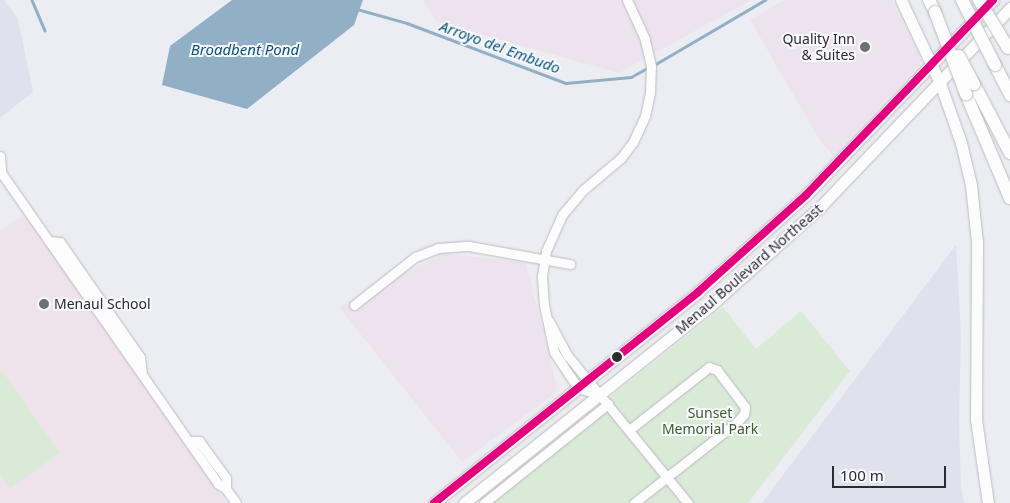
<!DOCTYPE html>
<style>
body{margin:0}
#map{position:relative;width:1010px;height:503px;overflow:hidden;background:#ecedf2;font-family:"Noto Sans",sans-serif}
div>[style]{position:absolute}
.commercial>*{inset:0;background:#ede3ee}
.built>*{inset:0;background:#e1e1ed}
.education>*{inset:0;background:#efe3eb}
.green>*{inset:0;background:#d9ead7}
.water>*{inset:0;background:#92b0c5}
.stream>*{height:2.5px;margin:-1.25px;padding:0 1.25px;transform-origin:1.25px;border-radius:1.25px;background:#92b0c5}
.roads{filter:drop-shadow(0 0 1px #bbbcbf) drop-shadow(0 0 1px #bbbcbf)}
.minor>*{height:9px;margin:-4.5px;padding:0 4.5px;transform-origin:4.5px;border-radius:4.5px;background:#fcfcfd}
.major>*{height:11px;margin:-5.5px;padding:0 5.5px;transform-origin:5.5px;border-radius:5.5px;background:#fcfcfd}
.highway>*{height:12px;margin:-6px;padding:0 6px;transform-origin:6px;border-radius:6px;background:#fcfcfd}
.bridges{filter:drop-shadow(0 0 1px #bbbcbf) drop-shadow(0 0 1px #bbbcbf)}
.highway-bridge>*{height:12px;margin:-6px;padding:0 6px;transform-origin:6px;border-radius:6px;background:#fcfcfd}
.bus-1>*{height:8px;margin:-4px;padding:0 4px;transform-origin:4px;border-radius:4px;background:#e5007d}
.dots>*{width:14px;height:14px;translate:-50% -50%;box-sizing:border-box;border:2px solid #f8f8fe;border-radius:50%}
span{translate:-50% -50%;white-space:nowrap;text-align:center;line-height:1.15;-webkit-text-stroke:4px #f8f8fe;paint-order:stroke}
.poi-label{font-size:14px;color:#2b2c2f}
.right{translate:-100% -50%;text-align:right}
.left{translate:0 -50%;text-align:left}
.street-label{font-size:14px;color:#2b2c2f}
.park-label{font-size:14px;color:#39612c}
.water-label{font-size:15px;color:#06547b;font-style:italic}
.scale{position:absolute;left:832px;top:466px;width:114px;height:22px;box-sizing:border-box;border:2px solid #2b2c2f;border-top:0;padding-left:6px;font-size:15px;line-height:18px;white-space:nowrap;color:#2b2c2f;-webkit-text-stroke:4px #f8f8fe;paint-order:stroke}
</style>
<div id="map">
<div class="commercial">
<div style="clip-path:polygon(423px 0,751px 0,619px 73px,437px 22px)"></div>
<div style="clip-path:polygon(784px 0,892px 0,921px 60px,920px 65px,833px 156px,818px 137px,750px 20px)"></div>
<div style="clip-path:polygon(443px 253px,526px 263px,558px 391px,462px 462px,339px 307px)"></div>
</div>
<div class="built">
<div style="clip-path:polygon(0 0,4px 0,18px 19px,33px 92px,0 118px)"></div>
<div style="clip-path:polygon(956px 245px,961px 335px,959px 421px,961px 486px,964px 503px,762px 503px)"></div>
</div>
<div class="education">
<div style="clip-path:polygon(21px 217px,29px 220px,226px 503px,0 503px,0 230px)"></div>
</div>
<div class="green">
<div style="clip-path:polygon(723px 307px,756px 349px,801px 311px,850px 371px,748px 503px,478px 503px)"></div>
<div style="clip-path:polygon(0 368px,60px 453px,10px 488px,0 474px)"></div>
</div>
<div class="water">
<div style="clip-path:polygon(232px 0,363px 0,354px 25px,247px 109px,162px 85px,170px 46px)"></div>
</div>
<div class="stream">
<div style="left:32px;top:0;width:33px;rotate:67deg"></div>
<div style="left:357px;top:9px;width:52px;rotate:15.6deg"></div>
<div style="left:407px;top:23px;width:170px;rotate:20.7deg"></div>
<div style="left:566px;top:83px;width:65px;rotate:-5.3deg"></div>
<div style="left:631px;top:77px;width:21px;rotate:-29deg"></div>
<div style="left:654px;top:65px;width:129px;rotate:-30.4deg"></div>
</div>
<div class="roads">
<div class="minor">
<div style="left:0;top:156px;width:16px;rotate:86deg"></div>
<div style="left:0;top:171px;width:381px;rotate:55.1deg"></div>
<div style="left:218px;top:484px;width:9px;rotate:32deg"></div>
<div style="left:226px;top:489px;width:17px;rotate:54deg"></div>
<div style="left:49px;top:241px;width:11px;rotate:5deg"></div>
<div style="left:60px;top:242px;width:140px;rotate:55.2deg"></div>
<div style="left:140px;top:357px;width:16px;rotate:83deg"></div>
<div style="left:354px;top:305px;width:78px;rotate:-38.2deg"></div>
<div style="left:415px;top:257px;width:25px;rotate:-21deg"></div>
<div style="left:438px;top:248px;width:31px;rotate:-4deg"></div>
<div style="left:469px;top:246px;width:103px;rotate:10.1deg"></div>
<div style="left:549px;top:321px;width:40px;rotate:62deg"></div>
<div style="left:568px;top:356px;width:190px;rotate:50.8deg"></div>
<div style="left:600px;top:395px;width:23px;rotate:-162deg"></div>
<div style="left:578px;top:388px;width:43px;rotate:-123.7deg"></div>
<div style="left:554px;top:352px;width:48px;rotate:-102deg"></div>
<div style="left:544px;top:305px;width:29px;rotate:-94deg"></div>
<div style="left:542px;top:276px;width:25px;rotate:-81deg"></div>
<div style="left:546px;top:251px;width:39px;rotate:-66deg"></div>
<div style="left:562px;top:215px;width:33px;rotate:-50deg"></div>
<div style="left:583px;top:190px;width:50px;rotate:-40.1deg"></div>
<div style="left:621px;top:158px;width:20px;rotate:-53deg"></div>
<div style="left:633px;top:142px;width:29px;rotate:-65deg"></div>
<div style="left:645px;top:116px;width:24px;rotate:-78deg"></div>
<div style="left:650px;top:93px;width:27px;rotate:-88deg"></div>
<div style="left:651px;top:66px;width:28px;rotate:-103deg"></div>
<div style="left:645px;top:39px;width:43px;rotate:-114.8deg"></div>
<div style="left:629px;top:430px;width:102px;rotate:-38.2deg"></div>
<div style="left:709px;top:367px;width:9px;rotate:21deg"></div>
<div style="left:717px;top:370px;width:46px;rotate:52.9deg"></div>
<div style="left:745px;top:407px;width:7px;rotate:98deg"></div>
<div style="left:744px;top:414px;width:11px;rotate:131deg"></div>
<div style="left:737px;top:422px;width:131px;rotate:141.8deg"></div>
<div style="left:189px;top:441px;width:10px"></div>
<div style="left:199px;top:441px;width:46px;rotate:53.9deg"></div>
<div style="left:226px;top:478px;width:11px;rotate:90deg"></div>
<div style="left:484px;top:503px;width:159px;rotate:-38.6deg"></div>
</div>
<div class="major">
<div style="left:901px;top:0;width:92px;rotate:64.8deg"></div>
<div style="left:940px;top:83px;width:64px;rotate:70.7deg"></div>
<div style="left:961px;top:143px;width:43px;rotate:76.6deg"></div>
<div style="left:971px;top:185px;width:57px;rotate:84deg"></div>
<div style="left:977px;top:242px;width:177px;rotate:90.3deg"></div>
<div style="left:976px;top:419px;width:85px;rotate:81.9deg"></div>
<div style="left:434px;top:503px;width:338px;rotate:-38.6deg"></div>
<div style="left:698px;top:292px;width:145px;rotate:-41.9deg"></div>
<div style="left:806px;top:195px;width:270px;rotate:-46.2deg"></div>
<div style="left:464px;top:503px;width:315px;rotate:-38.7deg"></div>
<div style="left:710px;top:306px;width:147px;rotate:-42deg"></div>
<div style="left:819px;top:208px;width:277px;rotate:-46.3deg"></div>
</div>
<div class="highway">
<div style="left:929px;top:0;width:13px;rotate:63deg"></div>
<div style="left:995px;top:65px;width:34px;rotate:63deg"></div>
<div style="left:974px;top:84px;width:78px;rotate:62.4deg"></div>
<div style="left:966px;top:94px;width:113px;rotate:67.1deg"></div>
</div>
</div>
<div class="bridges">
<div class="highway-bridge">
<div style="left:962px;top:0;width:73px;rotate:63.1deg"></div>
<div style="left:979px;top:0;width:56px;rotate:58.9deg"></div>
<div style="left:935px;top:12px;width:88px;rotate:69.3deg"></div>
<div style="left:959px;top:56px;width:32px;rotate:62deg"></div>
</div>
</div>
<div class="bus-1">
<div style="left:434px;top:503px;width:338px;rotate:-38.6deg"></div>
<div style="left:698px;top:292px;width:145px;rotate:-41.9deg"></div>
<div style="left:806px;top:195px;width:270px;rotate:-46.2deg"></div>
</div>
<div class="dots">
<div style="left:865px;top:47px;background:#6f7073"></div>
<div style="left:44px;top:304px;background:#6f7073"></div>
<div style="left:617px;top:357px;background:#2b2c2f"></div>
</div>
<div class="poi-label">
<span class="right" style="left:855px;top:47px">Quality Inn<br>&amp; Suites</span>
<span class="left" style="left:54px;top:304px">Menaul School</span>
</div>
<div class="street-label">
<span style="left:749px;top:269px;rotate:-41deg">Menaul Boulevard Northeast</span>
</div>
<div class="park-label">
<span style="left:710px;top:421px">Sunset<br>Memorial Park</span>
</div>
<div class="water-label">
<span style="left:500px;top:47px;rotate:20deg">Arroyo del Embudo</span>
<span style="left:245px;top:50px">Broadbent Pond</span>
</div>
<div class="scale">100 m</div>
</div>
